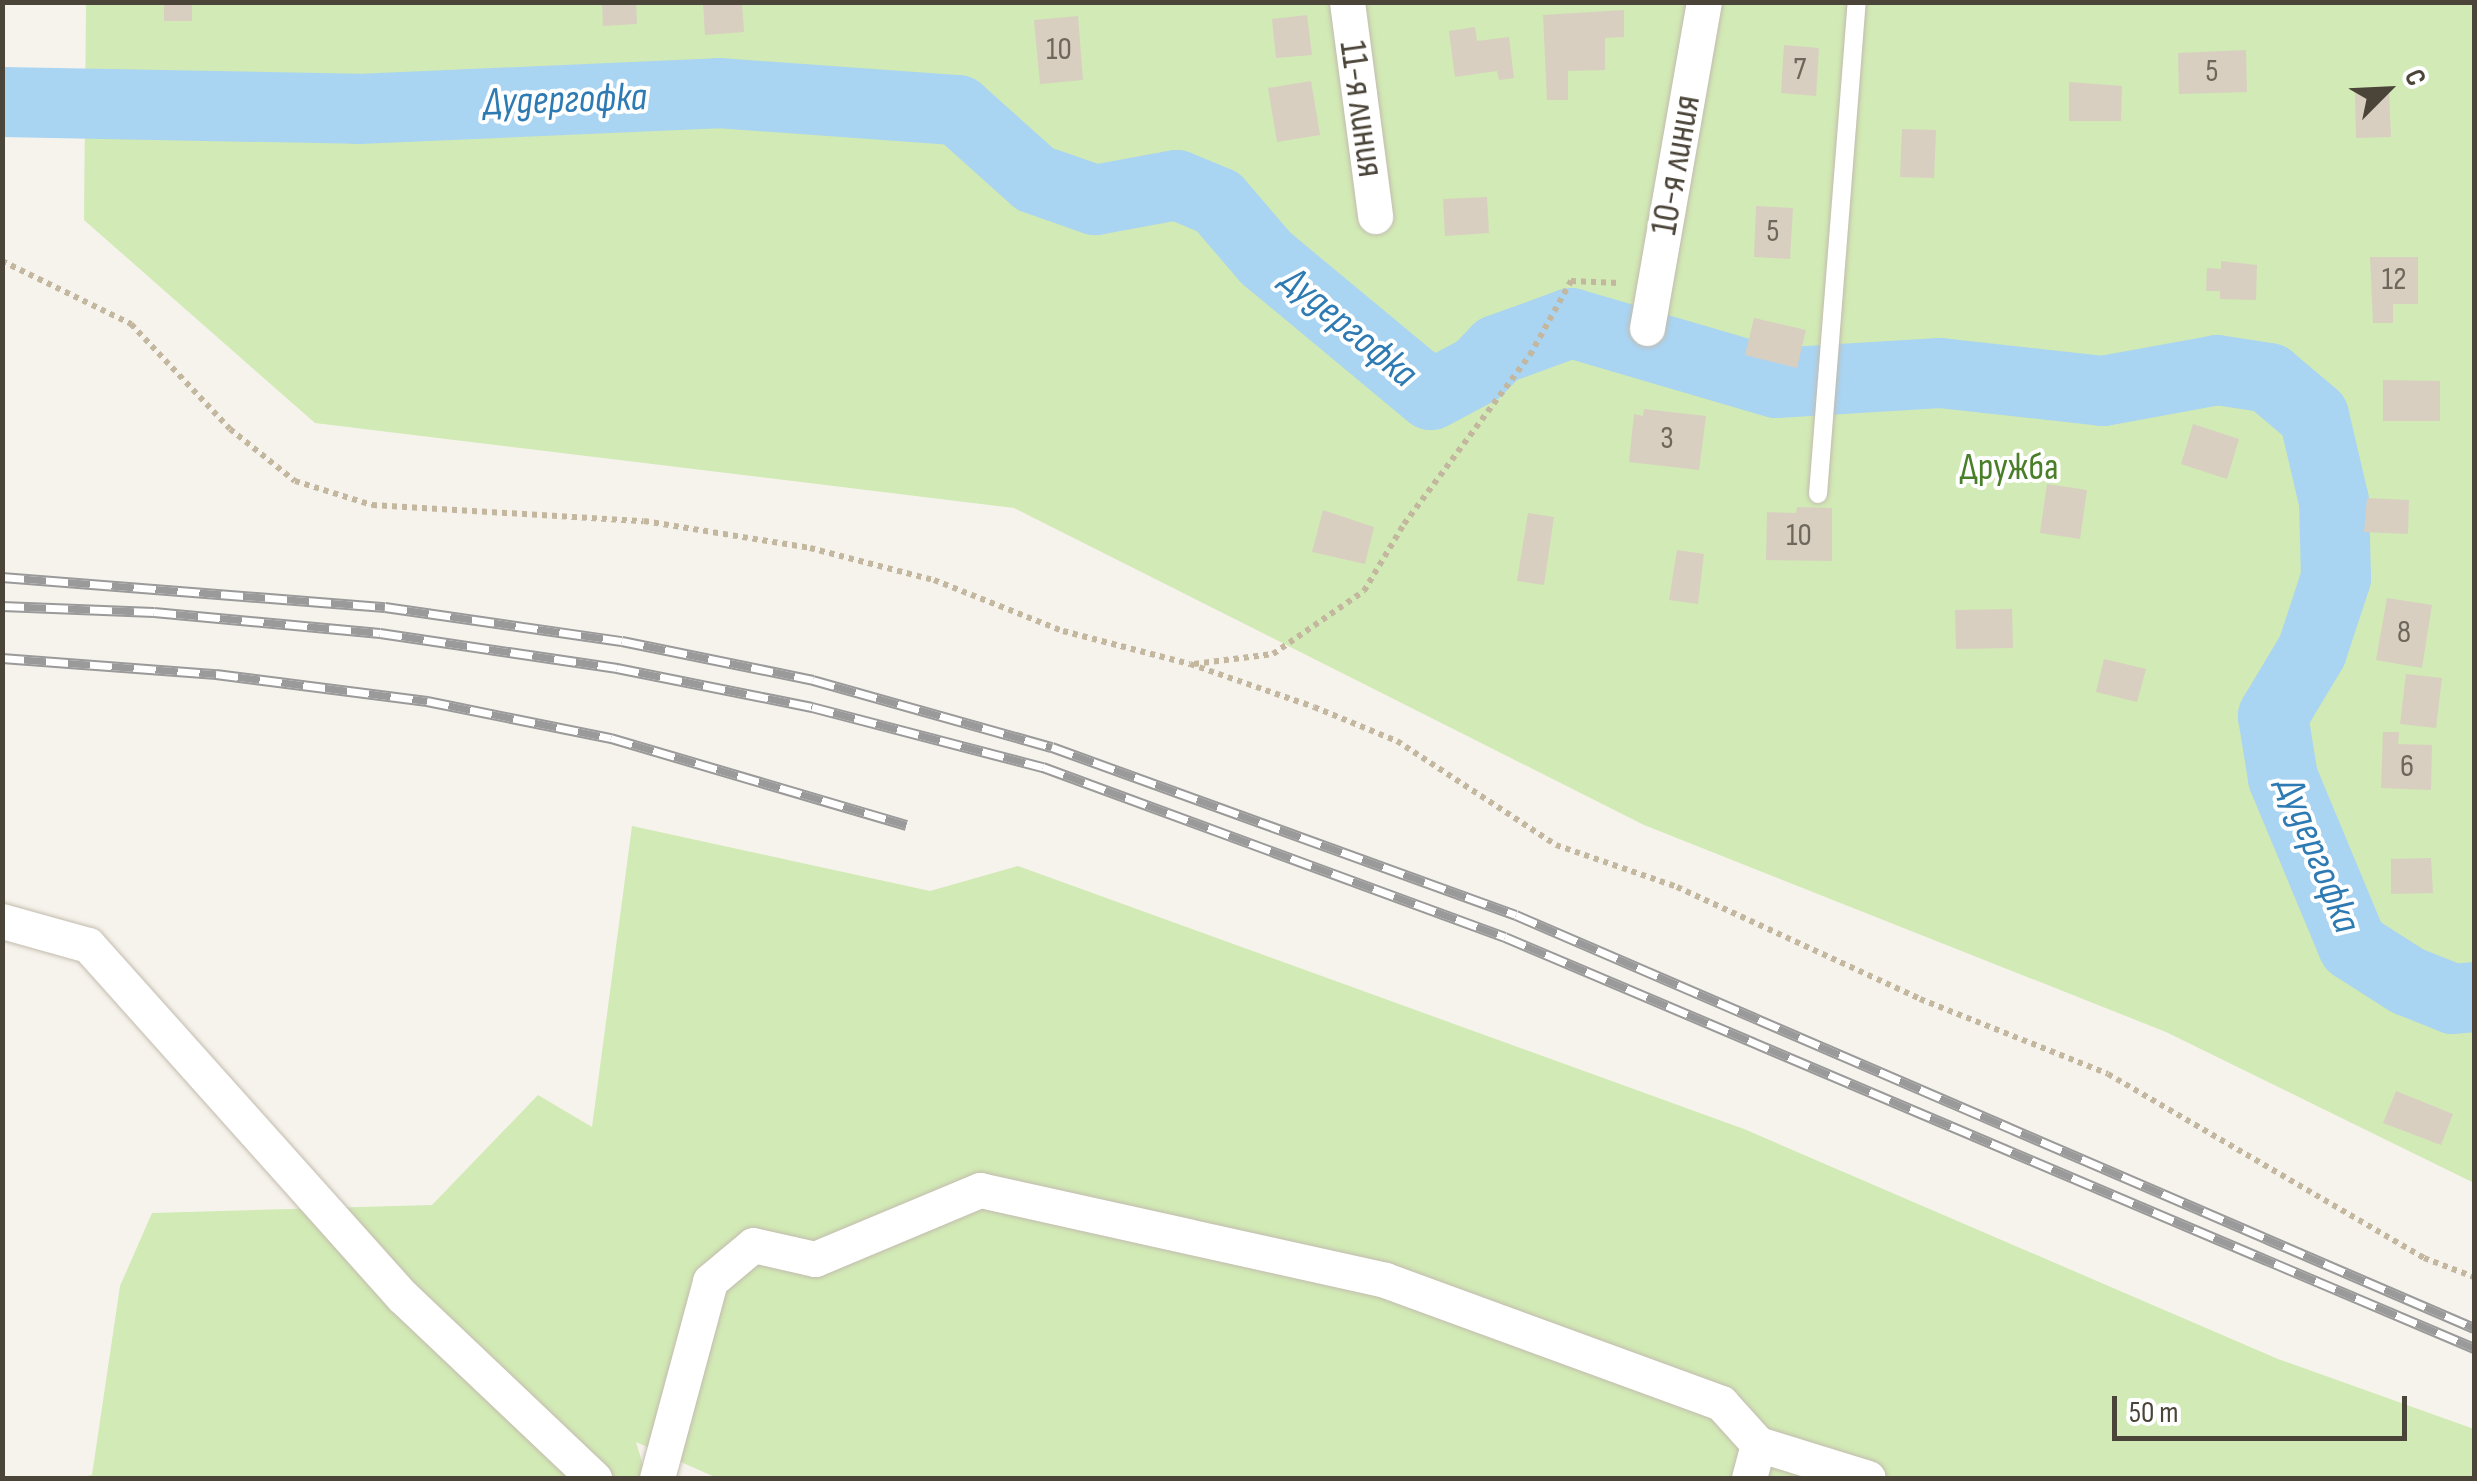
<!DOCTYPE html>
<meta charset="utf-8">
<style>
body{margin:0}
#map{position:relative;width:2477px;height:1481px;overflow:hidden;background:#f6f3ec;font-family:"Sofia Sans Condensed",sans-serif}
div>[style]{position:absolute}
.green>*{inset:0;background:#d2eab5}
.river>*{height:70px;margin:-35px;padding:0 35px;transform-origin:35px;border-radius:35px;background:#a9d4f2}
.building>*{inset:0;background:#d8cfc1}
.path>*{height:6px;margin-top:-3px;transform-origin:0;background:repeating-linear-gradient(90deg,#c4b79f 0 5px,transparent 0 10px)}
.roads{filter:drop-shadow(0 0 2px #c2bbae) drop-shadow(0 0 2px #c2bbae)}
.service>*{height:18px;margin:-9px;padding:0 9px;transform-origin:9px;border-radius:9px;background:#fff}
.minor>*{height:35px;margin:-17.5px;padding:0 17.5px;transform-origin:17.5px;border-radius:17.5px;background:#fff}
.rail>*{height:11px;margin-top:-5.5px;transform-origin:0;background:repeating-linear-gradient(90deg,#fff 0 22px,#9a9a9a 0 44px);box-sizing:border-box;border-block:2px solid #9a9a9a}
span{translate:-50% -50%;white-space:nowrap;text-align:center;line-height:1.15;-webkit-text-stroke:8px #fff;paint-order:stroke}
.number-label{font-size:32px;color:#6e675b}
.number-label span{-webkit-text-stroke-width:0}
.street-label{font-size:38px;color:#4b4439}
.park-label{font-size:38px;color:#4a7f2a}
.water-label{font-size:40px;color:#2e7ab2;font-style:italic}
.frame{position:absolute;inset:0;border:5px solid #4b4439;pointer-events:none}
.north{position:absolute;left:2337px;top:40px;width:100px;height:100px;-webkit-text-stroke:8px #fff;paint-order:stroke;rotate:66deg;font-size:28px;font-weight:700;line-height:40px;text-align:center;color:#4b4439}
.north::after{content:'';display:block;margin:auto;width:35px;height:45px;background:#4b4439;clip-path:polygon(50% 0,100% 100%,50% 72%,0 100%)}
.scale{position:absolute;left:2112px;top:1396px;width:295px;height:45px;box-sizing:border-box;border:5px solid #4b4439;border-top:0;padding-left:12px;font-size:30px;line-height:35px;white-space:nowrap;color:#4b4439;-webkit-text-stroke:8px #fff;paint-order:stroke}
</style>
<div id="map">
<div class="green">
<div style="clip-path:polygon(86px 3px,2474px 3px,2474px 1183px,2166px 1032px,1644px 825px,1014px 508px,315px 423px,84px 220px)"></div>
<div style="clip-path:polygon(632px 826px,930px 891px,1018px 866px,1744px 1129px,2278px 1359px,2474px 1429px,2474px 1478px,717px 1478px,636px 1442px,647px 1478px,77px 1478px,92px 1475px,120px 1286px,152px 1213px,432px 1205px,538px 1095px,592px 1127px)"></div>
</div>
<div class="river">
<div style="left:2px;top:102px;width:356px;rotate:1.1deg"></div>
<div style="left:358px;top:109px;width:360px;rotate:-2.5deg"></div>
<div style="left:718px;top:93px;width:241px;rotate:4.1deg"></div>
<div style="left:958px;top:110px;width:103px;rotate:41.9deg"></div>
<div style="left:1035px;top:179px;width:64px;rotate:19.3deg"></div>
<div style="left:1095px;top:200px;width:83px;rotate:-10.4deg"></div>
<div style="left:1177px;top:185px;width:44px;rotate:22.5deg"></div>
<div style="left:1218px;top:202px;width:74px;rotate:49.4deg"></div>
<div style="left:1266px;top:258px;width:214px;rotate:39.7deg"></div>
<div style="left:1431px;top:395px;width:53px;rotate:-28deg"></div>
<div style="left:1478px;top:370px;width:28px;rotate:-46deg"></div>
<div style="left:1497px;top:350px;width:79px;rotate:-20deg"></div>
<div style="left:1571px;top:323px;width:214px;rotate:16.3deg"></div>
<div style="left:1776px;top:383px;width:164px;rotate:-3.5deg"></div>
<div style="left:1940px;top:373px;width:164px;rotate:6.3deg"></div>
<div style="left:2103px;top:391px;width:116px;rotate:-10.4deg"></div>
<div style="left:2217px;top:370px;width:53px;rotate:8.7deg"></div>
<div style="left:2269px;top:378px;width:59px;rotate:40.2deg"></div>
<div style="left:2314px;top:416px;width:87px;rotate:76.8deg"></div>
<div style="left:2334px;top:501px;width:77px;rotate:88.5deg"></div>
<div style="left:2336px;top:578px;width:77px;rotate:108.2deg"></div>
<div style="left:2312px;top:651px;width:76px;rotate:121deg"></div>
<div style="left:2273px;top:716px;width:63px;rotate:80.8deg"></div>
<div style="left:2283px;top:778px;width:182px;rotate:67.4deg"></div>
<div style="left:2353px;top:946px;width:65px;rotate:32.5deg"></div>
<div style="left:2408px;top:981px;width:48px;rotate:21.8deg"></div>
<div style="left:2453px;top:999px;width:21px;rotate:-5deg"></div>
</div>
<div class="building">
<div style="clip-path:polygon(164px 2px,192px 2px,192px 21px,164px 21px)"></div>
<div style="clip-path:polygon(602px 2px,636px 2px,637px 24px,603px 26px)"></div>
<div style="clip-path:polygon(703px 2px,742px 2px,744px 32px,705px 35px)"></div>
<div style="clip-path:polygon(1624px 10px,1624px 37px,1605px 38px,1605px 70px,1568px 71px,1568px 100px,1547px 100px,1543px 15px)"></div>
<div style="clip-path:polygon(1307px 15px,1312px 55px,1276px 58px,1272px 19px)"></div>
<div style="clip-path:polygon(1078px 16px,1083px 80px,1040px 84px,1034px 20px)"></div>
<div style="clip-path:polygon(1475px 27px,1477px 41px,1509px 37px,1514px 78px,1499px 80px,1497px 71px,1455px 77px,1449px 31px)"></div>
<div style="clip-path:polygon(1784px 45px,1819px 48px,1816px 96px,1781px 93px)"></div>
<div style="clip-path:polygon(2246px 50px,2247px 92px,2179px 94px,2178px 53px)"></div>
<div style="clip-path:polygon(1311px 81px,1320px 135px,1277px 142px,1268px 88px)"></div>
<div style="clip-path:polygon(2069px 82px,2122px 86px,2121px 121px,2069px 121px)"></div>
<div style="clip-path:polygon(2389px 91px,2391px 137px,2356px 138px,2355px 92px)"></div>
<div style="clip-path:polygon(1902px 129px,1936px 130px,1934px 178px,1900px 177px)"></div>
<div style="clip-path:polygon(1487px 197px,1489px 233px,1445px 236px,1443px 199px)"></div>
<div style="clip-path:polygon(1756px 206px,1793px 208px,1790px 259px,1754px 257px)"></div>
<div style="clip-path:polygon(2370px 257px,2418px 257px,2418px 304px,2393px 304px,2393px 323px,2373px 323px)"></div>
<div style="clip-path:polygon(2221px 261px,2257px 265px,2256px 300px,2220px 299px,2220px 291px,2206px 291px,2207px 268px,2221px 269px)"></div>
<div style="clip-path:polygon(1754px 318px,1806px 330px,1797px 368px,1745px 355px)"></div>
<div style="clip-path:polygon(2383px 380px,2440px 381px,2440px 421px,2383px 421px)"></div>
<div style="clip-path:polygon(1644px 409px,1706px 416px,1699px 470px,1629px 462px,1634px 414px,1643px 416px)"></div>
<div style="clip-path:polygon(2193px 424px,2239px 439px,2227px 479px,2181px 464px)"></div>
<div style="clip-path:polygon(2047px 484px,2087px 490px,2080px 539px,2040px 533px)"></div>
<div style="clip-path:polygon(2367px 498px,2409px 500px,2408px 534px,2364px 532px)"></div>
<div style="clip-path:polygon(1797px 507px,1832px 508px,1832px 561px,1766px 560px,1767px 512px,1796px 513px)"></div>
<div style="clip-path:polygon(1323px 510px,1374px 527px,1365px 564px,1312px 552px)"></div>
<div style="clip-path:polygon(1528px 513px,1554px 517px,1544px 585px,1517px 581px)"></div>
<div style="clip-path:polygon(1677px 550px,1704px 554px,1698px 604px,1669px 600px)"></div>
<div style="clip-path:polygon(2387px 598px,2432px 605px,2422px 668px,2376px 660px)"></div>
<div style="clip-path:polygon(2012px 609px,2013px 648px,1956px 649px,1955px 610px)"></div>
<div style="clip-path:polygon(2104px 659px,2146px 669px,2137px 702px,2096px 692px)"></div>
<div style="clip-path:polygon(2406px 674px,2442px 678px,2436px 728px,2400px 724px)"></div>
<div style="clip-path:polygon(2383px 732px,2399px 732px,2398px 744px,2432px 745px,2431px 790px,2381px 788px)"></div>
<div style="clip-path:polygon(2431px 858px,2433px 893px,2391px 894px,2391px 859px)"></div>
<div style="clip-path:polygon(2396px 1091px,2453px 1114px,2441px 1145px,2383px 1123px)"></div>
</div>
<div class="path">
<div style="left:2px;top:261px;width:144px;rotate:26deg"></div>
<div style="left:131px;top:324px;width:144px;rotate:46.7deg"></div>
<div style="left:230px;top:429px;width:83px;rotate:38.7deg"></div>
<div style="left:295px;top:481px;width:81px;rotate:17.3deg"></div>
<div style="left:372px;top:505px;width:272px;rotate:3.4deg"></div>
<div style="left:644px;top:521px;width:168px;rotate:9.2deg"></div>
<div style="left:810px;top:548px;width:128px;rotate:14.5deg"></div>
<div style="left:934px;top:580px;width:139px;rotate:21.6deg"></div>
<div style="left:1063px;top:631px;width:131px;rotate:14.6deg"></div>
<div style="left:1190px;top:664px;width:131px;rotate:19.1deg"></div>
<div style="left:1314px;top:707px;width:90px;rotate:22.3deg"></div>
<div style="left:1397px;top:741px;width:190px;rotate:33.2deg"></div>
<div style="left:1556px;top:845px;width:128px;rotate:19.1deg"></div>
<div style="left:1677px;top:887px;width:268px;rotate:24.7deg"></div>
<div style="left:1920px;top:999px;width:202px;rotate:21.7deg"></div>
<div style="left:2108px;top:1074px;width:366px;rotate:30.2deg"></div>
<div style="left:2424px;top:1258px;width:53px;rotate:20.8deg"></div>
<div style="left:1194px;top:664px;width:80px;rotate:-7.2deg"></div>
<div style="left:1273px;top:654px;width:111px;rotate:-34.7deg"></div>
<div style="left:1364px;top:591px;width:78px;rotate:-59.2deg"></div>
<div style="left:1404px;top:524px;width:211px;rotate:-53.3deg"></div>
<div style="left:1530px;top:355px;width:85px;rotate:-61deg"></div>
<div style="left:1571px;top:281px;width:48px;rotate:2.4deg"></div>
</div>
<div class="roads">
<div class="service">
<div style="left:1818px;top:494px;width:494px;rotate:-85.5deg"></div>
</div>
<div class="minor">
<div style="left:1347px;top:2px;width:216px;rotate:82.5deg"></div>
<div style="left:1647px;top:328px;width:331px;rotate:-80.1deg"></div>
<div style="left:2px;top:921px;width:89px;rotate:15.6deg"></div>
<div style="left:88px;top:945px;width:471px;rotate:48.2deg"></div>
<div style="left:402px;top:1296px;width:265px;rotate:43.5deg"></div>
<div style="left:657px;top:1478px;width:204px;rotate:-74.9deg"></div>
<div style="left:710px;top:1281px;width:56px;rotate:-39.9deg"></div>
<div style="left:753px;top:1245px;width:64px;rotate:12.7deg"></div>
<div style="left:815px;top:1259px;width:179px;rotate:-22.7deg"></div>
<div style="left:980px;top:1190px;width:415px;rotate:12.5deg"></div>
<div style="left:1385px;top:1280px;width:358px;rotate:20.1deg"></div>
<div style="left:1721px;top:1403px;width:55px;rotate:47.9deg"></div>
<div style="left:1758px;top:1444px;width:115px;rotate:17.2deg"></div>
<div style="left:1749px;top:1478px;width:35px;rotate:-75deg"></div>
</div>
</div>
<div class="rail">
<div style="left:2px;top:577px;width:384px;rotate:4.5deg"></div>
<div style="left:385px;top:607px;width:239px;rotate:8.2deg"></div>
<div style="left:622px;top:641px;width:195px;rotate:11.5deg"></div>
<div style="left:813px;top:680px;width:248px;rotate:15.7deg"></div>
<div style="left:1052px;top:747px;width:493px;rotate:19.9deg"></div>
<div style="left:1516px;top:915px;width:1043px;rotate:23.32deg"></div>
<div style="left:2px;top:606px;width:152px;rotate:2.3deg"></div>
<div style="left:154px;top:612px;width:227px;rotate:5.3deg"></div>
<div style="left:380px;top:633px;width:240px;rotate:8.4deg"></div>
<div style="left:617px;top:668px;width:199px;rotate:11.3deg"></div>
<div style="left:812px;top:707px;width:239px;rotate:14.6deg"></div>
<div style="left:1043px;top:767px;width:492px;rotate:20.2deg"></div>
<div style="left:1505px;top:937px;width:1053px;rotate:22.98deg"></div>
<div style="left:2px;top:658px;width:215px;rotate:4.3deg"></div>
<div style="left:216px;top:674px;width:213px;rotate:7.3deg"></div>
<div style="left:427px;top:701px;width:188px;rotate:11.4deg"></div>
<div style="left:611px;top:738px;width:308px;rotate:16.4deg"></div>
</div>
<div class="number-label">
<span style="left:1059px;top:50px">10</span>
<span style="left:1800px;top:70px">7</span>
<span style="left:2212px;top:72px">5</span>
<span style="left:1773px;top:232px">5</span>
<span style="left:2394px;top:280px">12</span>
<span style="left:1667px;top:439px">3</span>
<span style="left:1799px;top:536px">10</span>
<span style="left:2404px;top:633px">8</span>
<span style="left:2407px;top:767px">6</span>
</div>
<div class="street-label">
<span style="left:1361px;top:109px;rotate:82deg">11-я линия</span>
<span style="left:1676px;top:165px;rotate:-80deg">10-я линия</span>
</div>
<div class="park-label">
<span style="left:2009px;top:468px">Дружба</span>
</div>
<div class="water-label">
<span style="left:565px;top:100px;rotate:-2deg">Дудергофка</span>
<span style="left:1349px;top:327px;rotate:40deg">Дудергофка</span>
<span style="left:2318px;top:855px;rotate:68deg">Дудергофка</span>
</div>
<div class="frame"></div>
<div class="north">С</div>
<div class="scale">50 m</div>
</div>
